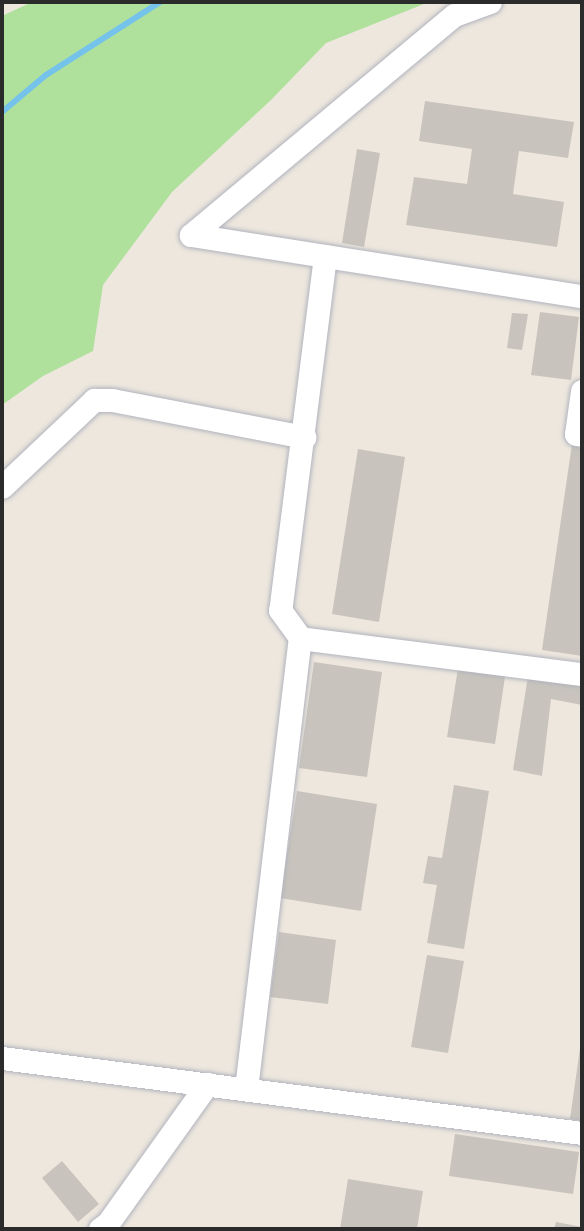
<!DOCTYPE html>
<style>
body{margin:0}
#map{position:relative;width:584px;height:1231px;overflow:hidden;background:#ede7de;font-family:Karla,sans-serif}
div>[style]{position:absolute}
.green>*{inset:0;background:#afe19c}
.stream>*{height:6px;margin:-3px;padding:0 3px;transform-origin:3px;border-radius:3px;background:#75c3eb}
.building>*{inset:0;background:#c8c4bd}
.roads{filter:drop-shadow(0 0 2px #b1b3be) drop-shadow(0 0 2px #b1b3be)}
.minor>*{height:23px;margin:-11.5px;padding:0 11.5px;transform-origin:11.5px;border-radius:11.5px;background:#fff}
span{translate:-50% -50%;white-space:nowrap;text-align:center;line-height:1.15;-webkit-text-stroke:7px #fff;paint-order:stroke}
.frame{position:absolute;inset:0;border:4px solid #2b2b2b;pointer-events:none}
</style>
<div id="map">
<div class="green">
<div style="clip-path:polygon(32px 2px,429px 2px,326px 43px,271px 100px,172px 192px,103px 285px,93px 351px,43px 376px,2px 405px,2px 16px)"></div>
</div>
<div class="stream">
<div style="left:2px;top:112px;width:57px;rotate:-40.1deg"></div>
<div style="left:46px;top:75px;width:135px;rotate:-32.6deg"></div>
</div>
<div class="building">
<div style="clip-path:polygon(425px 101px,574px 122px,568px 158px,519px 151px,513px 194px,564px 202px,557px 247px,406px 225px,414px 177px,467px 184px,472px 149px,419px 141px)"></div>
<div style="clip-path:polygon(357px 149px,380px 153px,364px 247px,342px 243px)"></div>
<div style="clip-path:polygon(540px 312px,579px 317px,571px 380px,531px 375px)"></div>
<div style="clip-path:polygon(512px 313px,528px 314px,522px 350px,507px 348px)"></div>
<div style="clip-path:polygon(572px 444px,582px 446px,582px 656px,542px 650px)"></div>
<div style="clip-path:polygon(358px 449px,405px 457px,379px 622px,332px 614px)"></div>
<div style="clip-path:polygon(314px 662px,382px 672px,367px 777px,299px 768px)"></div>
<div style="clip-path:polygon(459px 662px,506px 670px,495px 744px,447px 737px)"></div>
<div style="clip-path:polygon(528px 676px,582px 683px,582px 705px,551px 699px,542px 776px,513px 770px)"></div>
<div style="clip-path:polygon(454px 785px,489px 791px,464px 949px,427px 943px,437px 885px,423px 883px,428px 856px,442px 858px)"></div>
<div style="clip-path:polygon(297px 791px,377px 804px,361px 911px,280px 898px)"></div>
<div style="clip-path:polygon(279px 932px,336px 940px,328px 1004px,270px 997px)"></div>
<div style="clip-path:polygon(427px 955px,464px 961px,448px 1053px,411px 1047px)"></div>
<div style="clip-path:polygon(581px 1041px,582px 1042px,582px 1121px,570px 1119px)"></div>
<div style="clip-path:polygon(455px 1134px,579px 1152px,573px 1194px,449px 1176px)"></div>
<div style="clip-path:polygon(62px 1161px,99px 1204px,78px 1222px,42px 1178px)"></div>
<div style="clip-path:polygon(348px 1179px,423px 1191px,417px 1229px,340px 1229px)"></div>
<div style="clip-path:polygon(556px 1222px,582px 1227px,582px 1229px,554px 1229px)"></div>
</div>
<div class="roads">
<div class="minor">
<div style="left:490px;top:2px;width:38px;rotate:160deg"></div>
<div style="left:454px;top:15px;width:343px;rotate:140.1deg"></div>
<div style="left:191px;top:235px;width:396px;rotate:8.9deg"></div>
<div style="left:325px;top:256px;width:357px;rotate:97.2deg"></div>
<div style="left:280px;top:610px;width:34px;rotate:54deg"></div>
<div style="left:300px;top:638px;width:284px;rotate:7.3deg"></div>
<div style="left:582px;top:391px;width:43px;rotate:97.9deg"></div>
<div style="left:576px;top:434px;width:6px;rotate:9deg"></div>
<div style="left:2px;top:487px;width:127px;rotate:-43.4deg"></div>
<div style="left:94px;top:400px;width:18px"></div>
<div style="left:112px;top:400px;width:196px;rotate:10.9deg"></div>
<div style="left:2px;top:1058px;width:585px;rotate:7.37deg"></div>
<div style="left:246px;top:1089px;width:454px;rotate:-83.2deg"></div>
<div style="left:100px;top:1229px;width:10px;rotate:-37deg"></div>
<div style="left:108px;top:1223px;width:171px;rotate:-54.5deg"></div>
</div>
</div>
<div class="frame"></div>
</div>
